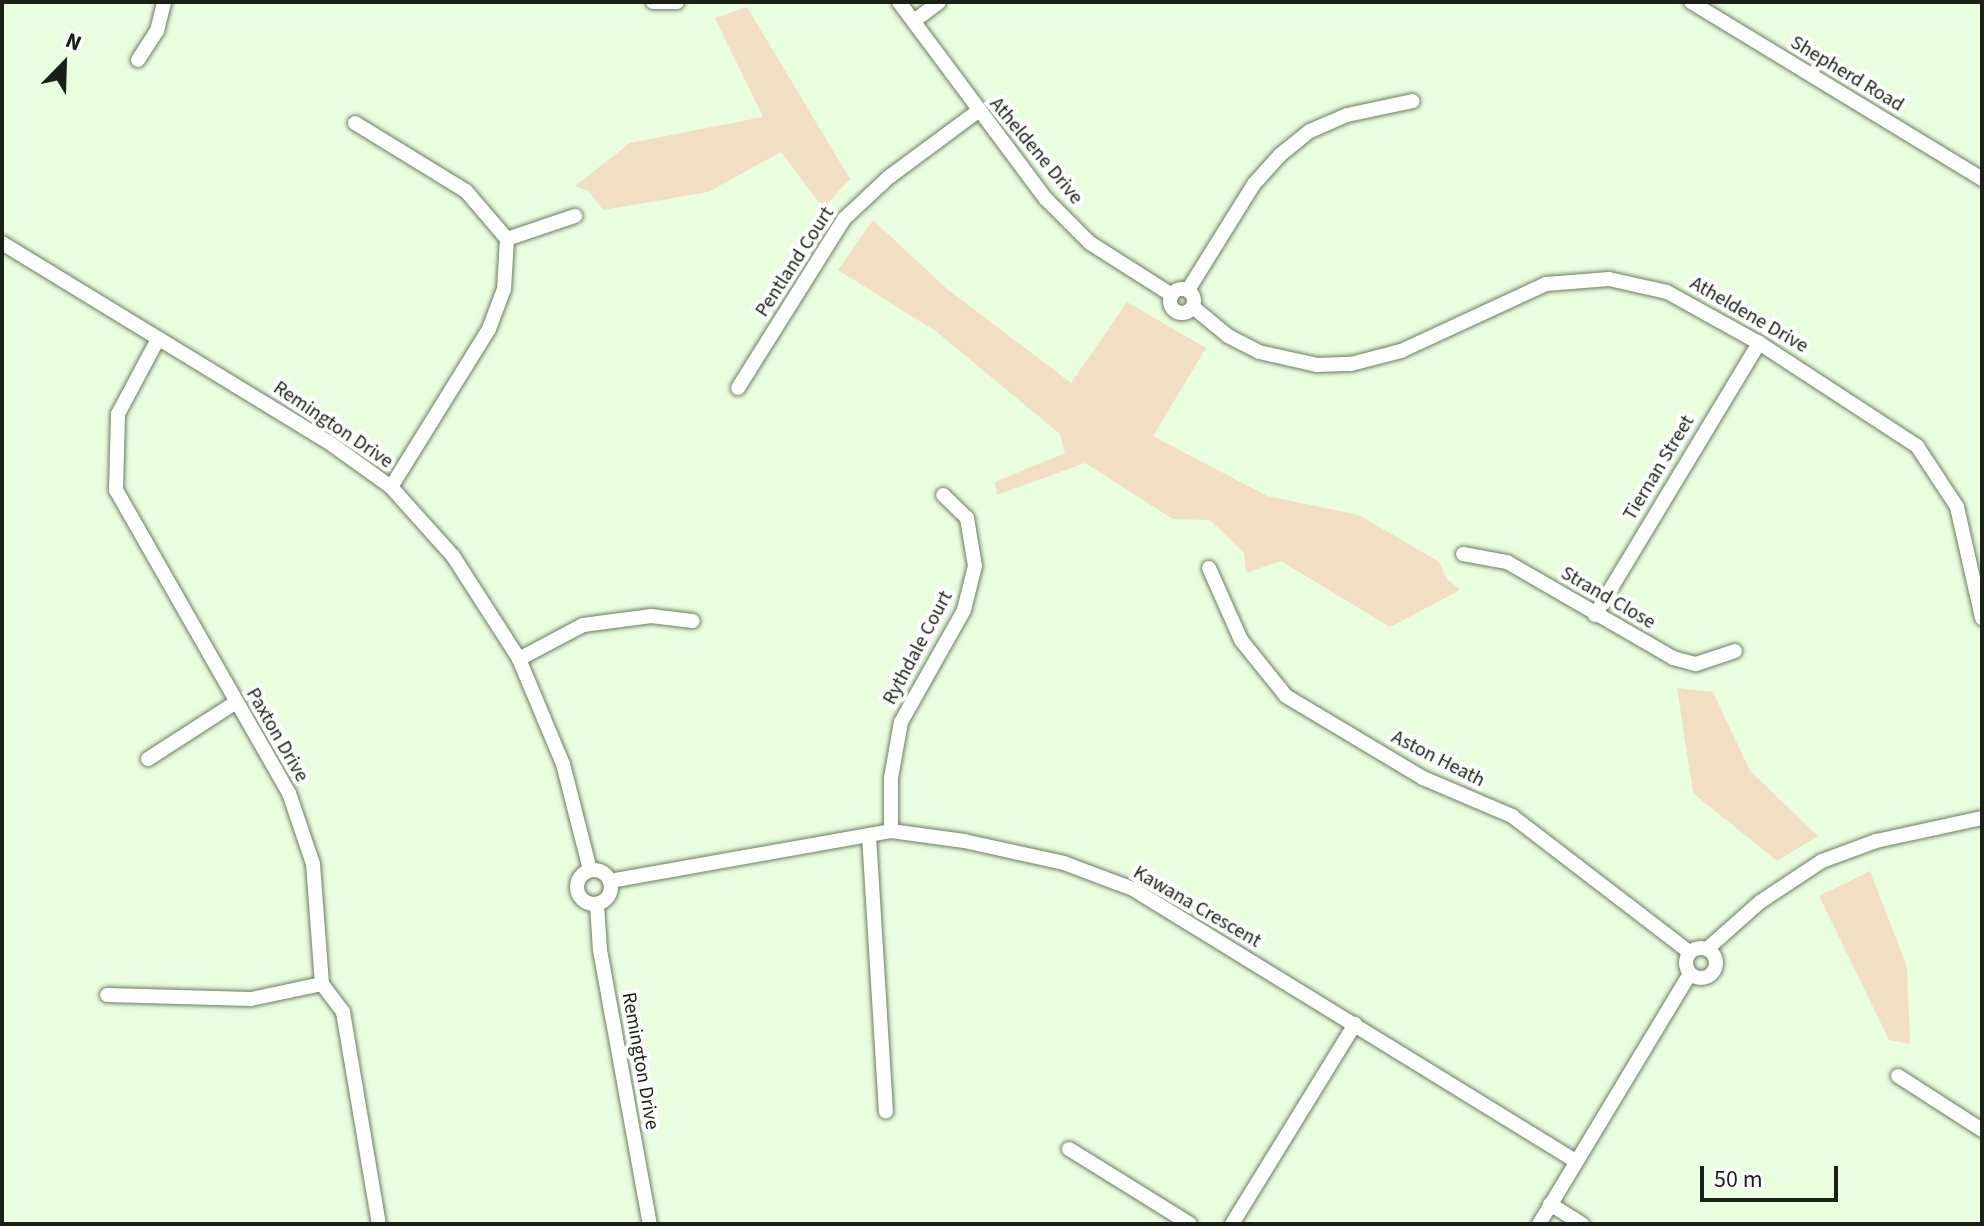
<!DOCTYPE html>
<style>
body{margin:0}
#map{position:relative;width:1984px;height:1226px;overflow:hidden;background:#e9fddf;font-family:"Source Sans 3",sans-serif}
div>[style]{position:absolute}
.green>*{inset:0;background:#f2dfc3}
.roads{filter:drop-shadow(0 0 2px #6b7d62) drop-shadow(0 0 2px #6b7d62)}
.street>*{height:14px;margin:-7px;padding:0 7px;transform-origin:7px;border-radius:7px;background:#fff}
.street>.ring{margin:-7px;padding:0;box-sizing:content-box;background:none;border:14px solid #fff;border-radius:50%}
span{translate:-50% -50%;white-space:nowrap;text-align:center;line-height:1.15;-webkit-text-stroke:8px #fff;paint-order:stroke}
.street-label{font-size:20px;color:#192016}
.frame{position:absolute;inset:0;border:4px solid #192016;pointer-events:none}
.north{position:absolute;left:24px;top:24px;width:80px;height:80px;-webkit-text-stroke:6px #fff;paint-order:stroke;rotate:23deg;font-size:22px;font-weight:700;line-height:32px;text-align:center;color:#192016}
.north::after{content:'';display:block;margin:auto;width:28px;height:36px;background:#192016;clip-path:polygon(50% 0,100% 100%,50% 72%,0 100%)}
.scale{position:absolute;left:1700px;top:1166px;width:138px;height:36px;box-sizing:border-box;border:4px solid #192016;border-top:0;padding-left:10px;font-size:24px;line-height:28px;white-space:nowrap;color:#192016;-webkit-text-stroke:6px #fff;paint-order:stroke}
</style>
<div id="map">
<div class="green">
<div style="clip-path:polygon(747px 7px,850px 179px,823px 208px,781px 152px,708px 192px,603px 210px,589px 191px,575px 186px,630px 143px,763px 117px,715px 18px)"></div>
<div style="clip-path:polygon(873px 220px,947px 289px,1071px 383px,1127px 302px,1206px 348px,1153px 436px,1267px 496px,1359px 515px,1439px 562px,1447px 579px,1460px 590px,1390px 627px,1281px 561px,1246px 573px,1244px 553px,1210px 520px,1173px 519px,1085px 463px,997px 495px,995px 482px,1065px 453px,1060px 434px,937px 332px,838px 270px)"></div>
<div style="clip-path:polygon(1677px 688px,1713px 692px,1750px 771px,1818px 836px,1777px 861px,1693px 793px)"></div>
<div style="clip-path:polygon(1870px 871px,1907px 967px,1910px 1044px,1889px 1040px,1819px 896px)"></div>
</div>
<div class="roads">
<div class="street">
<div style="left:653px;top:2px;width:24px"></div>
<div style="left:899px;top:2px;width:246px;rotate:53.3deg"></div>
<div style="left:1046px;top:199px;width:62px;rotate:45deg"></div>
<div style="left:1090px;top:243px;width:97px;rotate:32.4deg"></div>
<div style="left:1691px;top:2px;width:341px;rotate:31.3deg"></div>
<div style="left:914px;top:21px;width:31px;rotate:-37deg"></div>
<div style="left:138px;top:60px;width:35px;rotate:-57deg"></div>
<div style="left:157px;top:31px;width:30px;rotate:-76deg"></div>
<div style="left:355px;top:123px;width:130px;rotate:31.5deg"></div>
<div style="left:466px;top:191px;width:63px;rotate:49.5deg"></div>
<div style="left:507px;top:239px;width:50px;rotate:93.4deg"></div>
<div style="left:504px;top:289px;width:43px;rotate:110.6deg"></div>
<div style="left:489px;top:329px;width:186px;rotate:121.8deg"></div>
<div style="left:507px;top:239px;width:72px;rotate:-18.7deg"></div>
<div style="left:2px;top:243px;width:381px;rotate:31.4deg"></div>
<div style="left:327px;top:441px;width:79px;rotate:35.7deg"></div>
<div style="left:391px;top:487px;width:93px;rotate:48.1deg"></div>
<div style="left:453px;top:556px;width:122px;rotate:57.3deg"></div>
<div style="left:519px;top:659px;width:114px;rotate:67.3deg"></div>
<div style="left:563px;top:764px;width:109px;rotate:75.7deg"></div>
<div class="ring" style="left:1170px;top:289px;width:10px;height:10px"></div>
<div style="left:1188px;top:290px;width:125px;rotate:-58.1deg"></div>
<div style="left:1254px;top:184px;width:39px;rotate:-48deg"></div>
<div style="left:1280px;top:155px;width:38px;rotate:-39deg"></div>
<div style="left:1310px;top:131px;width:40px;rotate:-23.4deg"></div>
<div style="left:1347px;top:115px;width:67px;rotate:-12deg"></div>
<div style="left:1193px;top:307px;width:45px;rotate:39.6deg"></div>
<div style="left:1228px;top:336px;width:35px;rotate:27deg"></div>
<div style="left:1259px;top:352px;width:59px;rotate:12.6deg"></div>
<div style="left:1317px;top:365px;width:34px;rotate:-2deg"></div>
<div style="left:1351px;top:364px;width:52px;rotate:-14.6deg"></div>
<div style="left:1401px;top:351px;width:160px;rotate:-24.8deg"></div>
<div style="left:1546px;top:284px;width:63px;rotate:-4.5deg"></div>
<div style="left:1609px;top:279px;width:59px;rotate:12.6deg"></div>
<div style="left:1667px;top:292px;width:105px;rotate:29deg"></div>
<div style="left:1759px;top:343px;width:189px;rotate:33.1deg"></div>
<div style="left:1917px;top:446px;width:73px;rotate:56.7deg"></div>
<div style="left:1957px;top:507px;width:114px;rotate:77.3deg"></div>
<div style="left:158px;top:339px;width:85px;rotate:118.1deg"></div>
<div style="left:118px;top:414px;width:76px;rotate:91.5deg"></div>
<div style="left:116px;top:490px;width:349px;rotate:60.3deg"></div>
<div style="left:289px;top:793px;width:75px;rotate:71.3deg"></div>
<div style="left:313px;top:864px;width:120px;rotate:85.7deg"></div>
<div style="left:322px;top:984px;width:35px;rotate:53deg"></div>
<div style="left:343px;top:1012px;width:215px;rotate:80.4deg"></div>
<div style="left:738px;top:388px;width:199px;rotate:-57.9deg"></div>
<div style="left:844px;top:219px;width:62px;rotate:-43deg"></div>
<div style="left:889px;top:177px;width:109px;rotate:-36.5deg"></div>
<div style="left:1463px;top:554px;width:45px;rotate:10.3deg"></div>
<div style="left:1507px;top:562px;width:192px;rotate:30deg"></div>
<div style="left:1673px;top:658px;width:24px;rotate:15deg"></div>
<div style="left:1696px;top:664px;width:41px;rotate:-18.4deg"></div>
<div style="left:1209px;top:568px;width:79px;rotate:66deg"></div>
<div style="left:1241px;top:640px;width:72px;rotate:51.2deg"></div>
<div style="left:1286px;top:696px;width:160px;rotate:30.9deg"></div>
<div style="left:1423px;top:778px;width:97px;rotate:23.1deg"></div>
<div style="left:1512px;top:816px;width:223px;rotate:37.5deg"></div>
<div style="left:1595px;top:615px;width:318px;rotate:-58.9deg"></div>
<div style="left:519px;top:659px;width:72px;rotate:-28deg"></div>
<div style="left:583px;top:625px;width:69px;rotate:-7.5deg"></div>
<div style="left:651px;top:616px;width:42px;rotate:6.8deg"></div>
<div style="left:148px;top:759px;width:103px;rotate:-32.8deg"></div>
<div style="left:891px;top:831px;width:53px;rotate:-90deg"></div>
<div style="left:891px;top:778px;width:57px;rotate:-79.9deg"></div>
<div style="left:901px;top:722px;width:129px;rotate:-60.6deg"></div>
<div style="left:964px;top:610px;width:45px;rotate:-76deg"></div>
<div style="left:975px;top:566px;width:49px;rotate:-99.5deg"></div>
<div style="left:967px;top:518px;width:33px;rotate:-136deg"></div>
<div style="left:869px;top:835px;width:277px;rotate:86.5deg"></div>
<div class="ring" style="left:577px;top:870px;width:20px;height:20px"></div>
<div style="left:610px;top:881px;width:285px;rotate:-10.1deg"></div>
<div style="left:891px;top:831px;width:74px;rotate:7.8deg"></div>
<div style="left:964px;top:841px;width:102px;rotate:12.4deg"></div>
<div style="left:1064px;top:863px;width:74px;rotate:20.6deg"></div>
<div style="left:1133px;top:889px;width:518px;rotate:31.57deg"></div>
<div style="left:597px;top:905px;width:45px;rotate:86.2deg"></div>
<div style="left:600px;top:950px;width:279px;rotate:79.7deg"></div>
<div class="ring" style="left:1686px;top:948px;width:16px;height:16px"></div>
<div style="left:1707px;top:949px;width:71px;rotate:-41.6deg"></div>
<div style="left:1760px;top:902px;width:74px;rotate:-33.5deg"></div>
<div style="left:1822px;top:861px;width:58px;rotate:-20.3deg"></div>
<div style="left:1876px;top:841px;width:108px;rotate:-12.2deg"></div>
<div style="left:107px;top:995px;width:144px;rotate:1.6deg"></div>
<div style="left:251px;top:999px;width:73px;rotate:-11.9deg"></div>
<div style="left:1898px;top:1076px;width:100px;rotate:32.7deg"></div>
<div style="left:1069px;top:1149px;width:142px;rotate:31.8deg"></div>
<div style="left:1550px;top:1204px;width:38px;rotate:32deg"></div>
<div style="left:1232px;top:1224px;width:235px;rotate:-58.4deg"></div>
<div style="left:1539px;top:1224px;width:292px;rotate:-58.9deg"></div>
</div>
</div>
<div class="street-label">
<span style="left:1847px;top:74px;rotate:31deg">Shepherd Road</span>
<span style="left:1036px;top:151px;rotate:50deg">Atheldene Drive</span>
<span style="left:795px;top:262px;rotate:-57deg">Pentland Court</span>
<span style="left:1749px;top:315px;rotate:30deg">Atheldene Drive</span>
<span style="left:333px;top:425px;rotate:34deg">Remington Drive</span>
<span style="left:1659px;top:468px;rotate:-59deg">Tiernan Street</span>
<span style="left:1608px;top:598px;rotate:30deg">Strand Close</span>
<span style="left:918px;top:648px;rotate:-62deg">Rythdale Court</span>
<span style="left:277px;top:735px;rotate:60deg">Paxton Drive</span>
<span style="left:1438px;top:759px;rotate:27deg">Aston Heath</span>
<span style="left:1197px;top:907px;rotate:30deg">Kawana Crescent</span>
<span style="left:640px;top:1061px;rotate:80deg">Remington Drive</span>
</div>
<div class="frame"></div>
<div class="north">N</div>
<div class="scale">50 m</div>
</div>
